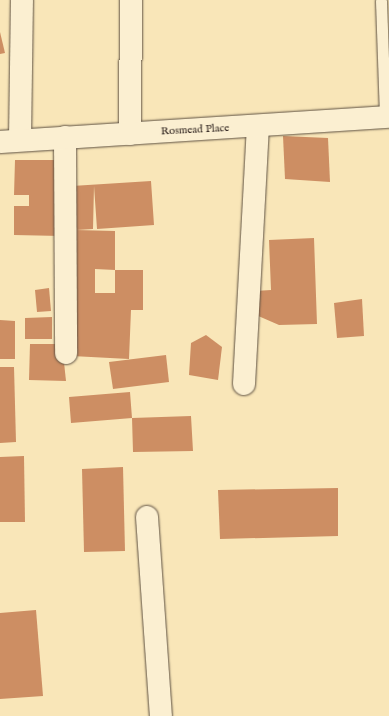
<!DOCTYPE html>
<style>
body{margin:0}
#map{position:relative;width:389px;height:716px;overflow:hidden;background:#f9e6b8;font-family:"IM FELL English",serif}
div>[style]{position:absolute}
.building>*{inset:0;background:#cd8e63}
.roads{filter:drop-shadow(0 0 1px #5f5243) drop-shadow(0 0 1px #5f5243)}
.service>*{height:11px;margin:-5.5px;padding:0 5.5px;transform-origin:5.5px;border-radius:5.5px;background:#fbefd1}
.minor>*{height:22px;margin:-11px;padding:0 11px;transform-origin:11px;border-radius:11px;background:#fbefd1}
.tertiary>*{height:22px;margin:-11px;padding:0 11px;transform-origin:11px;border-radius:11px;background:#fbefd1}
span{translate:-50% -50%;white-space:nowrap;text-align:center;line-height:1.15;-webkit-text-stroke:3px #fbefd1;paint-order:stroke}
.street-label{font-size:11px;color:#2c201c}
</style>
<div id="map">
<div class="building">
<div style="clip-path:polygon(0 32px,5px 53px,0 54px)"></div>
<div style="clip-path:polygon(283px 136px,328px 138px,330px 182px,285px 179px)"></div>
<div style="clip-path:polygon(15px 160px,62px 160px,61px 236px,14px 235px,14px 206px,29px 206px,29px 195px,14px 195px)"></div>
<div style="clip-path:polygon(151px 181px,154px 225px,97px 229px,94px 186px,93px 229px,76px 230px,115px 231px,115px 270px,95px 269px,95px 293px,115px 293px,115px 270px,143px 270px,143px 310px,131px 310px,129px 359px,72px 356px,72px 186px)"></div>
<div style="clip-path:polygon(314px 238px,317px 324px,279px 325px,256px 315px,255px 291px,271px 290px,269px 240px)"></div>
<div style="clip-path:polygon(49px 288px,51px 311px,37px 312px,35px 290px)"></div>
<div style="clip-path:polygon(362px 299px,364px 336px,337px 338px,334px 303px)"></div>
<div style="clip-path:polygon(52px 317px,52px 339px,25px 339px,25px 318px)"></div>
<div style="clip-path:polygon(0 320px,15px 321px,15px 359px,0 359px)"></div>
<div style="clip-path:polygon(206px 335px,222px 347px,218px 380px,189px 375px,191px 343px)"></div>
<div style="clip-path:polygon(30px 344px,62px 344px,66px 381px,29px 380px)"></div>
<div style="clip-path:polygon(166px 355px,169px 382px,113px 389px,109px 362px)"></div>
<div style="clip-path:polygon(0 367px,14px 367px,16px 442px,0 443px)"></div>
<div style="clip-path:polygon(130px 392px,132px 418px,191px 416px,193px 451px,133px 452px,132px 418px,71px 423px,69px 397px)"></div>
<div style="clip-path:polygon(24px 456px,25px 522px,0 522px,0 457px)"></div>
<div style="clip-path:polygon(123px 467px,125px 551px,84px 552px,82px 469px)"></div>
<div style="clip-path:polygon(338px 488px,338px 536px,220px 539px,218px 490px)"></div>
<div style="clip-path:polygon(36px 610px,43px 696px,0 699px,0 613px)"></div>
</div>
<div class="roads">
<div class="service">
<div style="left:381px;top:1px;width:116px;rotate:88deg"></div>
</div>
<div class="minor">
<div style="left:130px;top:134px;width:134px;rotate:-89.6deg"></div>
<div style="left:65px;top:137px;width:216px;rotate:89.7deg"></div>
<div style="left:20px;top:140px;width:140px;rotate:-89.2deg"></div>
<div style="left:244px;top:384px;width:258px;rotate:-86.9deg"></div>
<div style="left:147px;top:517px;width:199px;rotate:86deg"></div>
</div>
<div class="tertiary">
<div style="left:0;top:142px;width:390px;rotate:-3.7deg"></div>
</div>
</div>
<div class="street-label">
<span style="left:195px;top:130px;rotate:-3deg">Rosmead Place</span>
</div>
</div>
